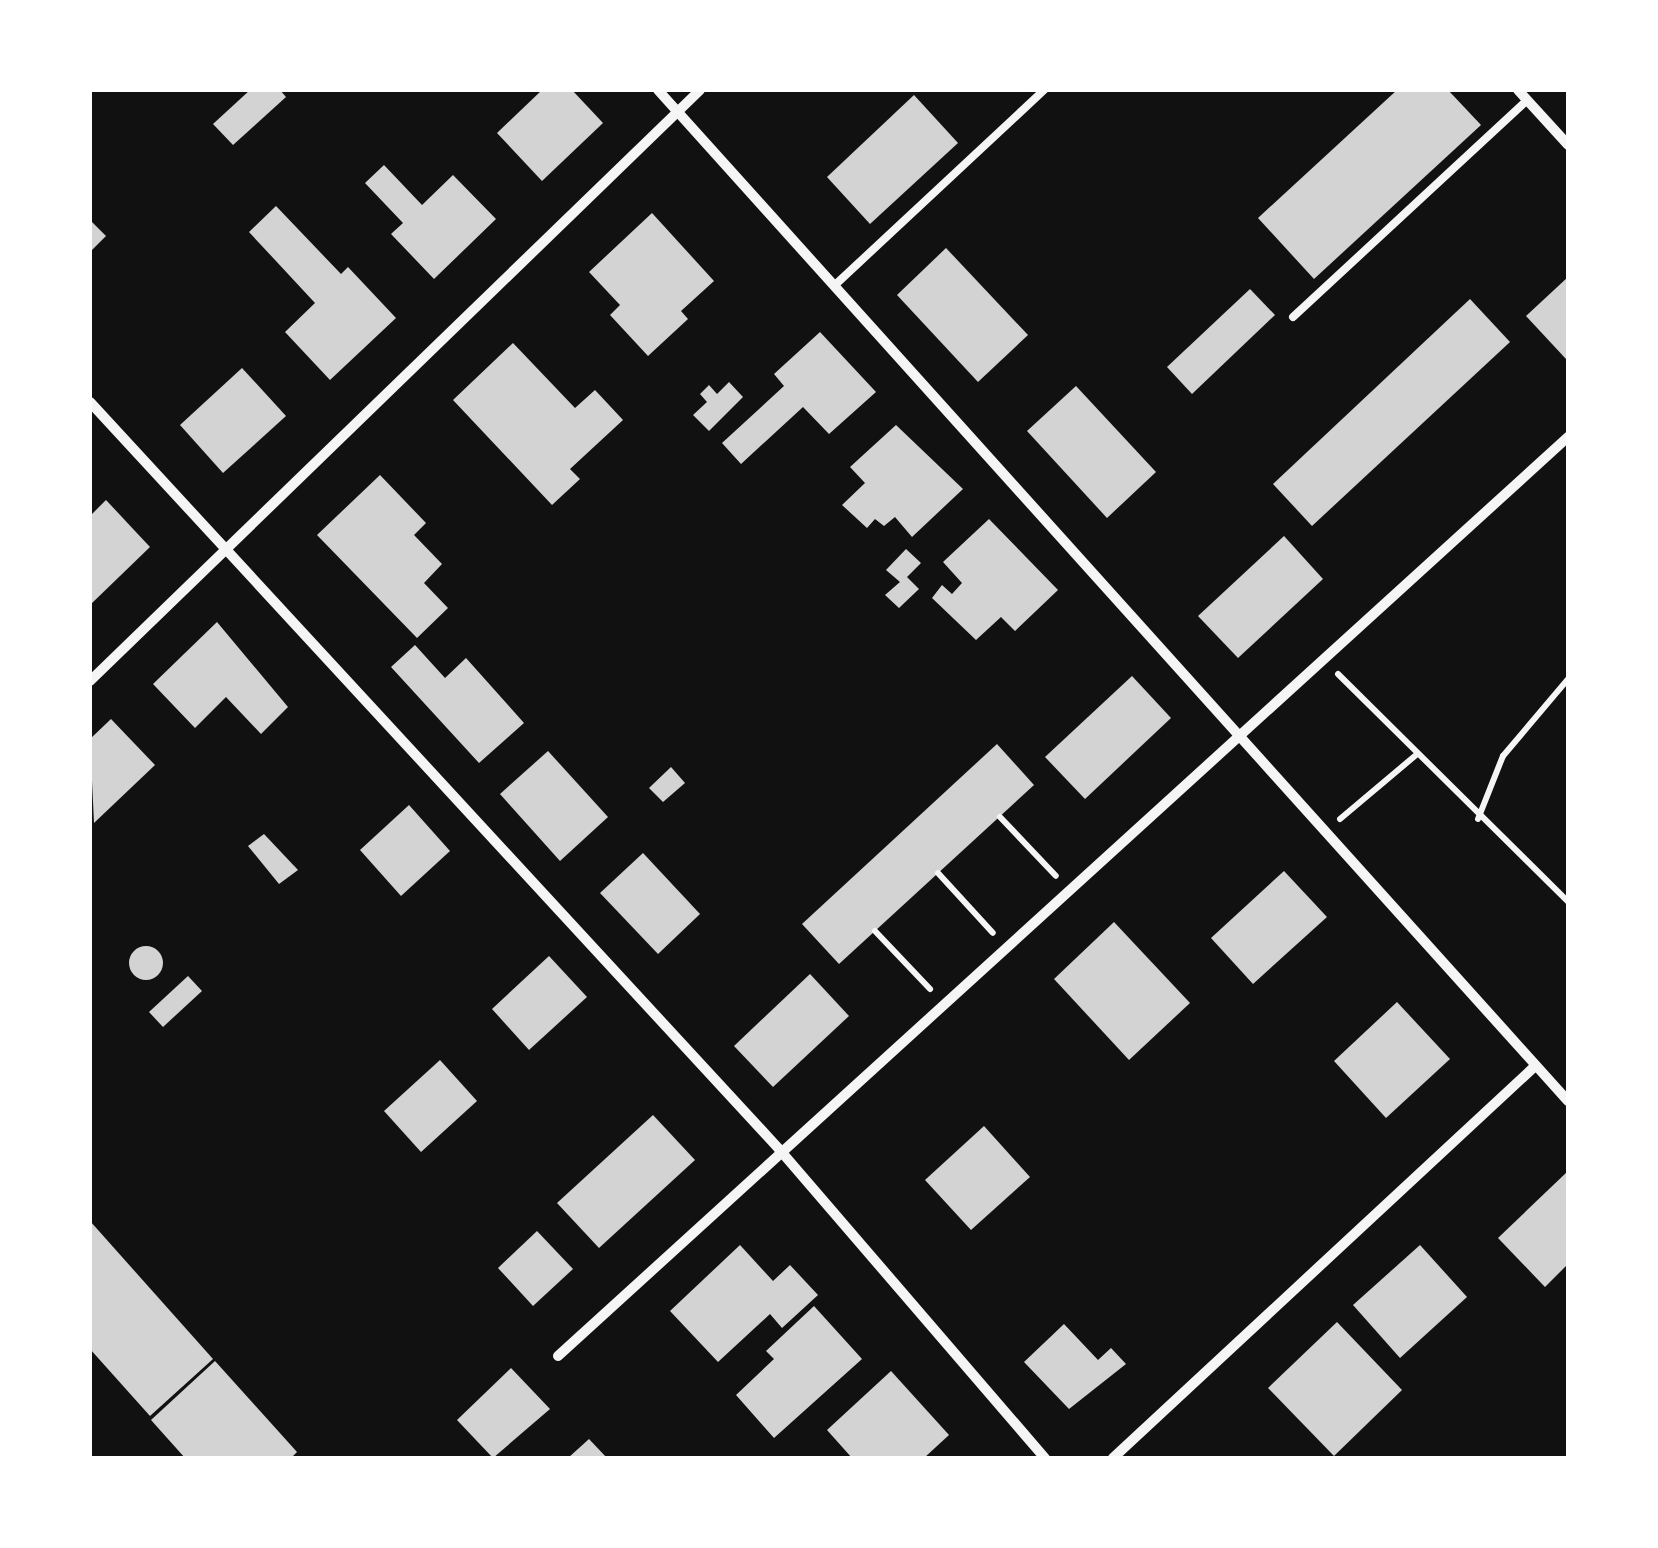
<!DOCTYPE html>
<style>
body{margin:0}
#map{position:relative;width:1658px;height:1548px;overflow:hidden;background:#111;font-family:Roboto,sans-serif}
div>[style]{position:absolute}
.building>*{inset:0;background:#d3d3d3}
.round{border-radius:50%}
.path>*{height:6px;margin:-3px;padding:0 3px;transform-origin:3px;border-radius:3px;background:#f5f5f5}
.service>*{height:8px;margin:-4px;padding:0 4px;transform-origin:4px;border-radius:4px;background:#f5f5f5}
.minor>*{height:10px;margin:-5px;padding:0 5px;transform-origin:5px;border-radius:5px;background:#f5f5f5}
span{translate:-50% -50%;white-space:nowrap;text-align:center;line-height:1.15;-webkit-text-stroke:9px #fff;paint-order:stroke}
.frame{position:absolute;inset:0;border:92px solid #fff;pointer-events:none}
</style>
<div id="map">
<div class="building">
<div style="clip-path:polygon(250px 90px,280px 90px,286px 97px,233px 145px,213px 124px)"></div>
<div style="clip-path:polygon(542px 90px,572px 90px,603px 123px,542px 181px,497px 133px)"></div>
<div style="clip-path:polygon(1397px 90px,1448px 90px,1481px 125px,1314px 279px,1258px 218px)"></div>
<div style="clip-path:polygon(914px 95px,958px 143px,870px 224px,827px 177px)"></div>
<div style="clip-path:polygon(384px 165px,422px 205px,453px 175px,496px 219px,434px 279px,391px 234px,403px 223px,365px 183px)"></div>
<div style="clip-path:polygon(276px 206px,341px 274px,348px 267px,396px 318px,330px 380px,285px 332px,315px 303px,249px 232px)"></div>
<div style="clip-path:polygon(652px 213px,714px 281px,681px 311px,688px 319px,648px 356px,610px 315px,620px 305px,589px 272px)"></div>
<div style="clip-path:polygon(90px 220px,106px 236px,90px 252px)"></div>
<div style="clip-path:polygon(946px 248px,1028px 335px,978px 382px,897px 295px)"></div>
<div style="clip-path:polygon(1568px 277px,1568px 357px,1566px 359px,1526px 316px)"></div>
<div style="clip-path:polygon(1250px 289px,1275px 315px,1192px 394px,1167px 367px)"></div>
<div style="clip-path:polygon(1470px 299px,1510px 342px,1312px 526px,1273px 484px)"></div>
<div style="clip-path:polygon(820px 332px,876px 392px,829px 434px,803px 407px,741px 464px,722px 443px,784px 386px,774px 374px)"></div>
<div style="clip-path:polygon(513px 343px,575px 408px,595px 390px,623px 420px,570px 469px,580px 479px,552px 505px,453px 400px)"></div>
<div style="clip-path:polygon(242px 368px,286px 416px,223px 473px,180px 425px)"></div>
<div style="clip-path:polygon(729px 382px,743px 397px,709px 431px,693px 415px,707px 402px,700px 394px,709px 385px,717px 394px)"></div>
<div style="clip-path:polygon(1076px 386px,1156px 472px,1107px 518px,1027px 431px)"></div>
<div style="clip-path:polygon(896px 425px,963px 489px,912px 537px,895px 517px,884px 526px,875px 519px,867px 528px,842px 505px,865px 483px,850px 467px)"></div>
<div style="clip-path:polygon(380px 475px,426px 523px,414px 535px,442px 564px,424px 583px,448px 608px,417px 638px,317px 535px)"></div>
<div style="clip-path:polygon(106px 500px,150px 547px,90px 605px,90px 516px)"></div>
<div style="clip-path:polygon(989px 519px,1058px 590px,1015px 631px,1001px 617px,976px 640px,932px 598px,942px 585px,952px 594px,962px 583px,943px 562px)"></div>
<div style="clip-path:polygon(1284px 536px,1323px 579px,1238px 658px,1198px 616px)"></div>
<div style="clip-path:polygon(906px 549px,921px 563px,907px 577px,919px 589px,899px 608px,885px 595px,900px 582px,886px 570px)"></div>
<div style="clip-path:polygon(217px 622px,288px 707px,261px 734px,226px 697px,195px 728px,153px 684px)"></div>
<div style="clip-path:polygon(415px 645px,445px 678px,466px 658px,524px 723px,479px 763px,391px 667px)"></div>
<div style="clip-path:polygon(1132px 676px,1171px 718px,1085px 799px,1045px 757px)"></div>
<div style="clip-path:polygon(111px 719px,155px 765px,94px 823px,90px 739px)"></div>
<div style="clip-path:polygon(997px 744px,1034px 785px,839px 964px,802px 924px)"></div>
<div style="clip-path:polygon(548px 751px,608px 817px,560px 861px,500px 794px)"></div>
<div style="clip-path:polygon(671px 767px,685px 783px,663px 802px,649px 788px)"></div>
<div style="clip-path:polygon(409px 805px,450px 851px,401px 896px,360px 850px)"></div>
<div style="clip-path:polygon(264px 834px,298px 870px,279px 884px,248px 846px)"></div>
<div style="clip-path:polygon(643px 853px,700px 914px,658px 954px,600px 893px)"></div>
<div style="clip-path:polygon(1284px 871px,1327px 917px,1253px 984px,1211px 938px)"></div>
<div style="clip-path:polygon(1114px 922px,1190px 1003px,1129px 1060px,1054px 979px)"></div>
<div class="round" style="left:129px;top:946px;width:34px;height:34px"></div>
<div style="clip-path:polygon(549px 956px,587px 997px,529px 1050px,492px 1009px)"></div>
<div style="clip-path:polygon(810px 974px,849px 1016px,773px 1087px,734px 1046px)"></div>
<div style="clip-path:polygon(188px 976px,202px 991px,163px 1027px,149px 1012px)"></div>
<div style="clip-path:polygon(1397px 1002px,1450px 1059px,1386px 1118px,1334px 1061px)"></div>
<div style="clip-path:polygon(440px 1060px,477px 1101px,421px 1152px,384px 1111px)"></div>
<div style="clip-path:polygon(653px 1115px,695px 1160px,599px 1248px,557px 1203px)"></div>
<div style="clip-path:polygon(984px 1126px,1030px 1177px,971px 1230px,925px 1180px)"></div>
<div style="clip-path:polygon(1568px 1171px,1568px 1264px,1545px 1287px,1498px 1238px)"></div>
<div style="clip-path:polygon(90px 1221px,213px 1359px,150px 1416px,90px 1349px)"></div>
<div style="clip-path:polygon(537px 1231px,573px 1269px,533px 1306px,498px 1268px)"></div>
<div style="clip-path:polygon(740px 1245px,773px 1281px,790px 1265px,818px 1295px,782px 1328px,770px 1314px,718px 1362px,670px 1311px)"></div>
<div style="clip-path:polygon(1420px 1245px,1467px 1297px,1400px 1358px,1353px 1305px)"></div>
<div style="clip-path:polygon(814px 1306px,862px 1359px,774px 1438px,736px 1395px,774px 1359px,766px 1351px)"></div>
<div style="clip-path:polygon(1337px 1322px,1402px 1390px,1334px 1456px,1268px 1388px)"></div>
<div style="clip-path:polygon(1064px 1324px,1098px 1360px,1111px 1348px,1126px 1364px,1069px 1409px,1024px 1362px)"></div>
<div style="clip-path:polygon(215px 1361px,297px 1452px,291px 1458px,185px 1458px,151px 1420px)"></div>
<div style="clip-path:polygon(511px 1368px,550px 1409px,493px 1458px,457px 1420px)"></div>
<div style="clip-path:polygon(891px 1371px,949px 1435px,924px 1458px,852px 1458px,827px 1430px)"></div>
<div style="clip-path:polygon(589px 1439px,607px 1458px,568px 1458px)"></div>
</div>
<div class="path">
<div style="left:1338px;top:674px;width:324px;rotate:44.7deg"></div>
<div style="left:1000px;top:817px;width:81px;rotate:46.5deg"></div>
<div style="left:1340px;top:819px;width:99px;rotate:-40.1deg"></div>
<div style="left:1478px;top:819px;width:68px;rotate:-68.4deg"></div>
<div style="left:1503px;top:756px;width:101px;rotate:-49.8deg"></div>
<div style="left:938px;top:873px;width:81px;rotate:47.5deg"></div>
<div style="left:875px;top:931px;width:80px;rotate:46.5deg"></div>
</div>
<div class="service">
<div style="left:835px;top:285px;width:286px;rotate:-43deg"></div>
<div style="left:1293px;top:317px;width:319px;rotate:-42.8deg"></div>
</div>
<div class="minor">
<div style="left:658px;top:90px;width:1360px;rotate:48.01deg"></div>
<div style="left:1518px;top:90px;width:74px;rotate:47.7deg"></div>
<div style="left:90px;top:402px;width:1016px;rotate:47.31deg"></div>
<div style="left:779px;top:1149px;width:408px;rotate:49.3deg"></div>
<div style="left:90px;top:681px;width:849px;rotate:-44.09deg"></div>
<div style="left:558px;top:1356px;width:1366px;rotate:-42.3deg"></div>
<div style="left:1113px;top:1458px;width:575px;rotate:-42.88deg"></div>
</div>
<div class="frame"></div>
</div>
